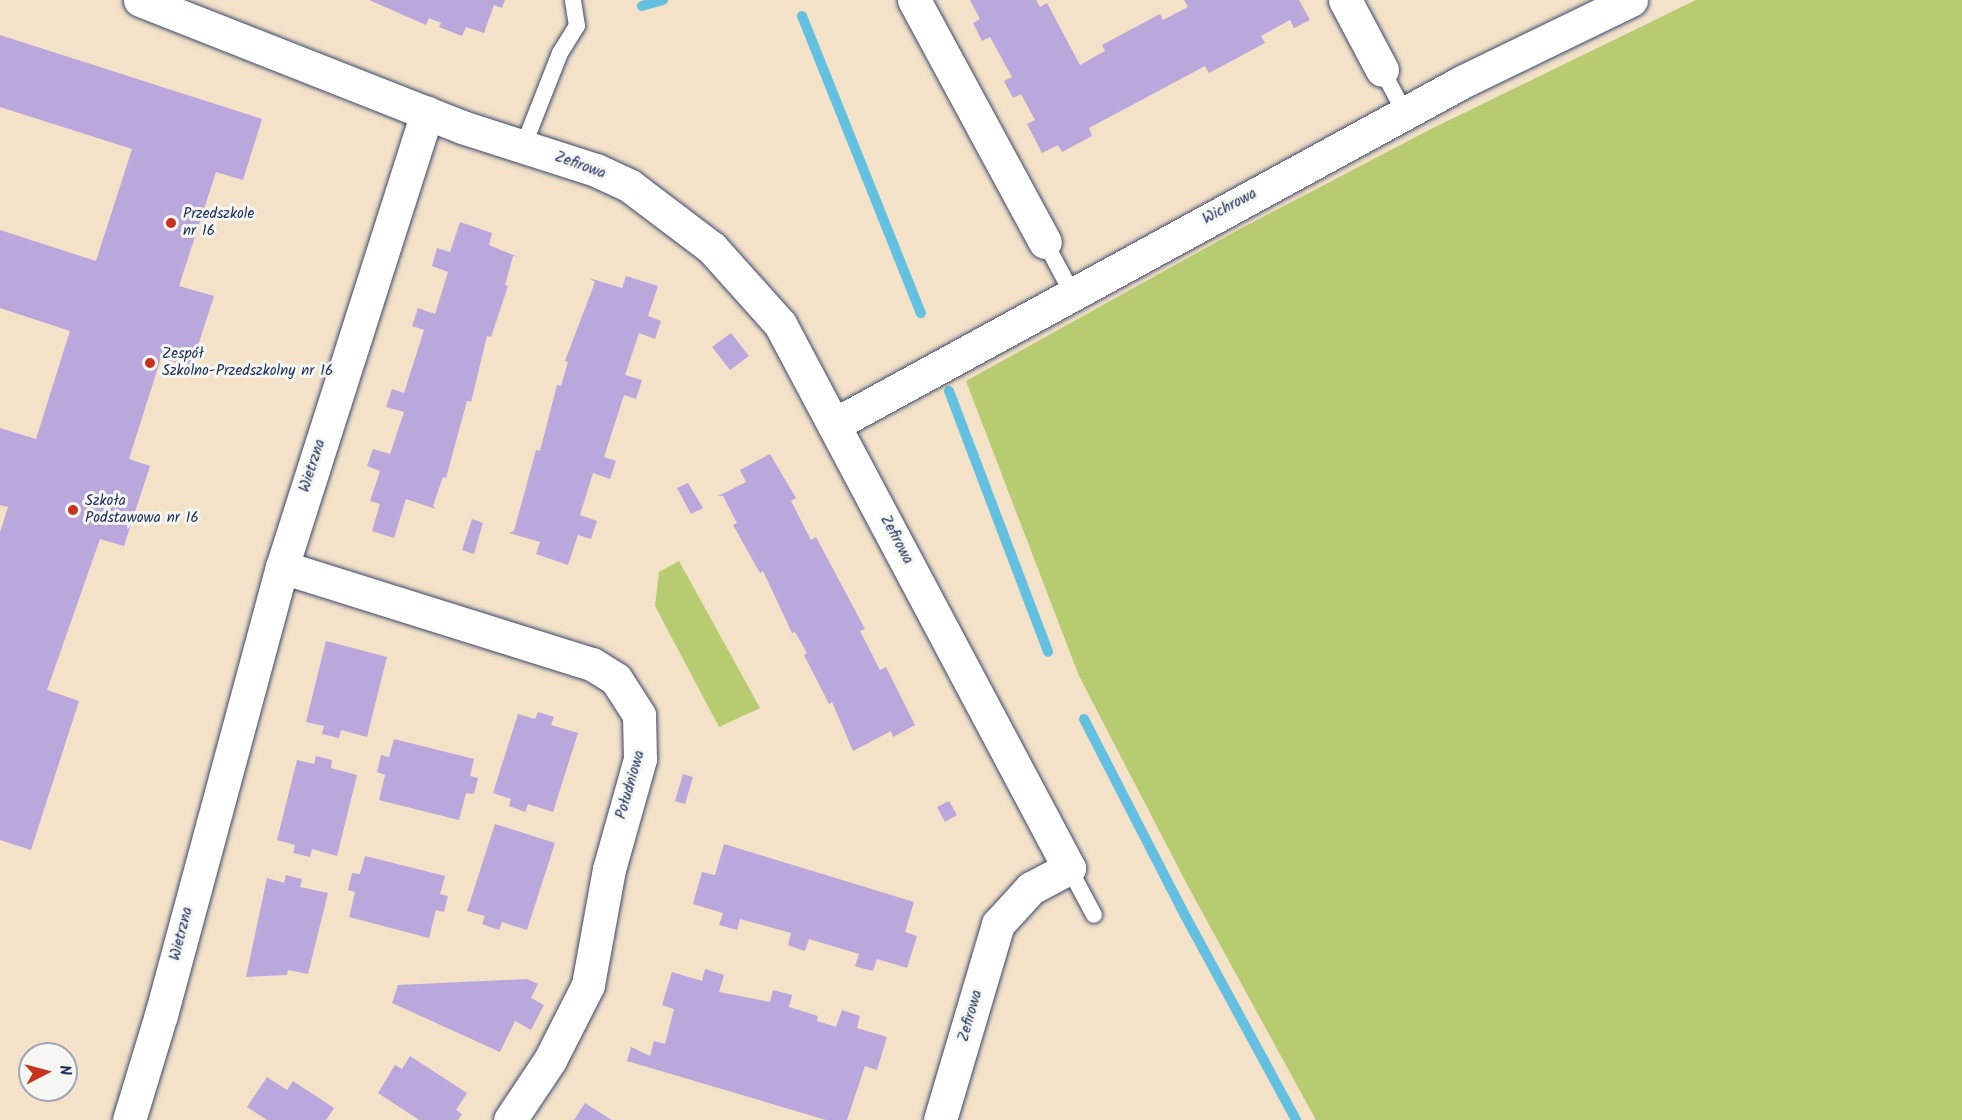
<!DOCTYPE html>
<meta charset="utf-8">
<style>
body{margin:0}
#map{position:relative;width:1962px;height:1120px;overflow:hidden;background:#f3e1c8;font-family:Kalam,sans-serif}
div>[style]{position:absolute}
.green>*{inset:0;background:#b7cc70}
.stream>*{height:10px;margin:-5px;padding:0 5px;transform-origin:5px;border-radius:5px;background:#63c0e1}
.building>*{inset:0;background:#baa8dc}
.roads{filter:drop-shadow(0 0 2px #3b4a6e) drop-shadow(0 0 2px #3b4a6e)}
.service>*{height:16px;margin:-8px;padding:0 8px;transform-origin:8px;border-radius:8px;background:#fff}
.minor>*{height:33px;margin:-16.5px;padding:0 16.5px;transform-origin:16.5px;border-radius:16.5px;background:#fff}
.dots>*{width:16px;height:16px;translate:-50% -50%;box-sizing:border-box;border:3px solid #f6f6f2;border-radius:50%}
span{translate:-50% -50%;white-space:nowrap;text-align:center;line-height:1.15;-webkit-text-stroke:6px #f6f6f2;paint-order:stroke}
.street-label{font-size:15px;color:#1b2f5e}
.poi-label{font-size:15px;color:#1b2f5e}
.left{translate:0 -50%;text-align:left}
.north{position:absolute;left:18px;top:1042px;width:60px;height:60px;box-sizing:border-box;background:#f6f6f2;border:2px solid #9ea6b7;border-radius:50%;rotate:84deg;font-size:16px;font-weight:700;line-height:24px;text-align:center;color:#1b2f5e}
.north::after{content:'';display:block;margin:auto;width:21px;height:27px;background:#c8321e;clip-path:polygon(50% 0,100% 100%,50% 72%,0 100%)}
</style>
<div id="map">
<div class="green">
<div style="clip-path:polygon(1696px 0,1962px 0,1962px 1120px,1316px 1120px,1190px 890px,1079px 676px,966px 381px,1238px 230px,1431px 129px)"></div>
<div style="clip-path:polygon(679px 561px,760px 708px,719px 727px,655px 606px,659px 572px)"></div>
</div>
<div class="stream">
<div style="left:642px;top:6px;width:22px;rotate:-16deg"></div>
<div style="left:802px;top:16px;width:320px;rotate:68.2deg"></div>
<div style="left:949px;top:391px;width:279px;rotate:69.2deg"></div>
<div style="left:1084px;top:719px;width:212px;rotate:62.8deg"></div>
<div style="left:1181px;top:908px;width:241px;rotate:61.5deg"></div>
</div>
<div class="building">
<div style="clip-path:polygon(369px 0,505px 0,502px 8px,494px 5px,484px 33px,466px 27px,462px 36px,439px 27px,441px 23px,429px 18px,426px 25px)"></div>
<div style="clip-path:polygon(970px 0,1036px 0,1040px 7px,1047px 3px,1080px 65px,1105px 51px,1102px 45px,1160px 14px,1163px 20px,1188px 7px,1184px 0,1299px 0,1310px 20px,1294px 28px,1290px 20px,1261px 36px,1265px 43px,1209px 73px,1205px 66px,1089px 128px,1092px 136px,1062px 152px,1058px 145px,1042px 153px,1027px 124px,1035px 120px,1021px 94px,1013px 98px,1004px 81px,1012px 77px,990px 37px,982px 41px,973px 23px,980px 19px)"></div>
<div style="clip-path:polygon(0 35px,262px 119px,243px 180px,216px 172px,179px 286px,214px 296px,191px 367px,161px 358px,129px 459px,150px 466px,124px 546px,100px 539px,47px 690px,79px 701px,31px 850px,0 840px,0 532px,8px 507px,0 505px,0 428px,36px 439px,70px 331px,0 308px,0 230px,96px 261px,132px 149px,0 107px)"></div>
<div style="clip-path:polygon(460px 222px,492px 233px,489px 245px,518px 257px,513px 256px,505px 285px,508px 286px,491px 337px,487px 336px,471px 402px,467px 401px,446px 478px,443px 477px,433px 506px,436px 509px,406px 499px,394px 538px,372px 531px,380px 504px,370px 501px,380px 471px,367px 466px,373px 449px,390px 454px,404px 412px,386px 407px,392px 389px,404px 393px,424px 330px,412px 326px,418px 308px,435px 314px,448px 272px,432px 266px,437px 248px,450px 252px)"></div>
<div style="clip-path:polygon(626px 276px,658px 286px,648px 316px,661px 321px,655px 339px,639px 333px,625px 375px,642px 380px,636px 399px,624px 395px,604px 457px,616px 461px,610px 479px,593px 473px,580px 515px,597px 521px,591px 539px,578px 535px,568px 565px,536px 554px,540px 542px,509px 533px,514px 531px,536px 450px,540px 451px,557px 385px,561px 386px,568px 362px,565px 361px,595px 282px,589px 278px,622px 288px)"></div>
<div style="clip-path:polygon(731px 333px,749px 356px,730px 370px,712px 347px)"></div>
<div style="clip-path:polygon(770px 454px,796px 498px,791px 501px,811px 540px,816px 537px,865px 629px,860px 631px,880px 670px,886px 667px,915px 725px,893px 737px,891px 731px,853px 751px,832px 702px,829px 704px,804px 655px,807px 653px,795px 632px,792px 633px,763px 571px,760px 573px,733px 525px,737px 523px,723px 496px,718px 496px,746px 482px,740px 470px)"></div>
<div style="clip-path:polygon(688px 483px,703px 508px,691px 514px,677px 488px)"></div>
<div style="clip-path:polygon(472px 519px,483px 523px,474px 554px,462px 550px)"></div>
<div style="clip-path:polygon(326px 641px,387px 657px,367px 737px,341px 730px,339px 738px,322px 734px,324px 726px,306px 722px)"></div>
<div style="clip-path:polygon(538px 712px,554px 717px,551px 725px,578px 733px,553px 812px,528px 804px,525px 812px,509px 806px,511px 799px,493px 793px,518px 714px,535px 719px)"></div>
<div style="clip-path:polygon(394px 739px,474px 759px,470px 776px,478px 778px,474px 794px,466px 793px,459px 820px,379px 800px,385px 775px,377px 772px,381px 755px,389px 757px)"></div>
<div style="clip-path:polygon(316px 756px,332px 760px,331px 768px,357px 775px,337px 856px,312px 849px,310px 857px,293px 853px,295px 845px,277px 840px,297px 760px,314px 764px)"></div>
<div style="clip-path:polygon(683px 774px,693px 777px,685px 804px,675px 801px)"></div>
<div style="clip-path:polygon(949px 801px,957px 815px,945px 822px,937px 807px)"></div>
<div style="clip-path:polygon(495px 824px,555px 843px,527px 930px,502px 922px,499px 930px,482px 924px,485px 916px,467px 911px)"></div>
<div style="clip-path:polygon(724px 844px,914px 902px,905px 932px,917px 936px,907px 968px,877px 959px,873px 971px,865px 969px,855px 966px,859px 954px,809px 939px,805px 951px,796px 948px,788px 945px,791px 933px,740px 919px,737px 930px,719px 925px,723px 913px,693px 904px,702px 872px,715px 875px)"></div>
<div style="clip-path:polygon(365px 856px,445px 876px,440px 894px,448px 896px,444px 912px,436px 910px,429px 938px,349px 917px,355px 892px,348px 890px,352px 873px,360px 874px)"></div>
<div style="clip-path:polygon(286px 875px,302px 879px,300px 887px,328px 893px,308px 974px,288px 970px,287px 975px,246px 977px,267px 878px,284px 883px)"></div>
<div style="clip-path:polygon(705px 969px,724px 975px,719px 992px,770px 1002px,773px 990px,792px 995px,789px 1007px,818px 1016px,817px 1021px,836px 1027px,842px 1010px,860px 1016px,857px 1028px,887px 1037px,877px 1070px,865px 1066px,847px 1120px,826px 1120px,627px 1061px,631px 1047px,650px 1056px,654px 1041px,665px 1044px,674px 1009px,662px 1005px,672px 972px,702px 981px)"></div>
<div style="clip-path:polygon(527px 979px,538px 984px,531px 998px,544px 1005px,531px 1030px,515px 1021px,500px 1052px,392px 1003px,398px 985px)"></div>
<div style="clip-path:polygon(410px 1056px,467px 1093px,456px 1110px,462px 1114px,458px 1120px,419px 1120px,378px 1093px,395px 1065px,402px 1069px)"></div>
<div style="clip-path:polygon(267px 1077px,287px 1090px,293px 1081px,334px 1108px,326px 1120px,267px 1120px,247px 1107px)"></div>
<div style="clip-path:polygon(585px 1103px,607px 1117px,612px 1120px,574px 1120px)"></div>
</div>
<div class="roads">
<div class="service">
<div style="left:1382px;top:70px;width:49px;rotate:61.9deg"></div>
<div style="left:523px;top:147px;width:101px;rotate:-68.5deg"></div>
<div style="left:560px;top:53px;width:32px;rotate:-58deg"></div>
<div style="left:577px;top:26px;width:26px;rotate:-99deg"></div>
<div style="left:1045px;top:242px;width:58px;rotate:62.1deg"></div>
<div style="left:1069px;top:868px;width:53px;rotate:62deg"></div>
</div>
<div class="minor">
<div style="left:140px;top:0;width:346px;rotate:21.5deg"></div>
<div style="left:462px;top:127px;width:141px;rotate:17.8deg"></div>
<div style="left:596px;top:170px;width:38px;rotate:25deg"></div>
<div style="left:630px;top:186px;width:103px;rotate:37.1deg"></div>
<div style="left:712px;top:248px;width:102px;rotate:48.2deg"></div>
<div style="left:780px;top:324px;width:616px;rotate:62.02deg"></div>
<div style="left:1069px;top:868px;width:43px;rotate:152.2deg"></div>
<div style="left:1031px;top:888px;width:49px;rotate:132.5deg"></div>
<div style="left:998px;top:924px;width:204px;rotate:106.5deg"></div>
<div style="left:914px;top:0;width:275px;rotate:61.6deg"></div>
<div style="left:1345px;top:0;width:79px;rotate:62.1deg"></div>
<div style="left:835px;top:424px;width:714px;rotate:-28.61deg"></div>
<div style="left:1462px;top:82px;width:188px;rotate:-25.9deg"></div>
<div style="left:282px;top:567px;width:325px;rotate:17.4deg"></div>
<div style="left:592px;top:664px;width:28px;rotate:32deg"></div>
<div style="left:616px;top:679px;width:43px;rotate:57.4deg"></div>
<div style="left:639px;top:715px;width:44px;rotate:88.7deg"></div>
<div style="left:640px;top:759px;width:114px;rotate:105.7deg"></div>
<div style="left:609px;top:869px;width:118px;rotate:100.3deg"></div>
<div style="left:588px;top:985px;width:84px;rotate:116.9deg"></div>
<div style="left:550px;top:1060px;width:72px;rotate:123.7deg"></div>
<div style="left:129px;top:1120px;width:110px;rotate:-73.1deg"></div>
<div style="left:161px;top:1015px;width:464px;rotate:-74.9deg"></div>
<div style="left:282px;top:567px;width:477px;rotate:-72.3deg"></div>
</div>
</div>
<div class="dots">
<div style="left:171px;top:223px;background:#c8321e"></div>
<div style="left:150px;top:363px;background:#c8321e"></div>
<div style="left:73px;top:510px;background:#c8321e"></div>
</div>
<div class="street-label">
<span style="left:580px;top:166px;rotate:20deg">Zefirowa</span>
<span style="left:1230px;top:207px;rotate:-28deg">Wichrowa</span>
<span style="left:313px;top:466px;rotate:-72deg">Wietrzna</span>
<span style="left:896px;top:540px;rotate:62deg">Zefirowa</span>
<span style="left:631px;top:785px;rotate:-74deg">Południowa</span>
<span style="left:182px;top:934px;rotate:-76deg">Wietrzna</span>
<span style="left:971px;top:1016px;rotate:-74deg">Zefirowa</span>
</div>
<div class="poi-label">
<span class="left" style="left:183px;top:223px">Przedszkole<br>nr 16</span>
<span class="left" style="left:162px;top:363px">Zespół<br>Szkolno-Przedszkolny nr 16</span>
<span class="left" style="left:85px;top:510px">Szkoła<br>Podstawowa nr 16</span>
</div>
<div class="north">N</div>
</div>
